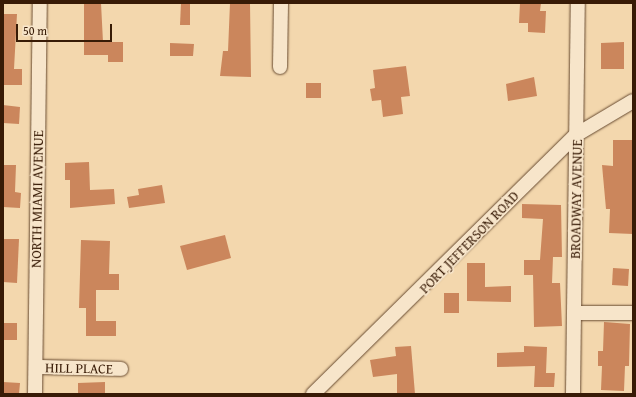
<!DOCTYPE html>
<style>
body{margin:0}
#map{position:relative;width:636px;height:397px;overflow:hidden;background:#f3d7ad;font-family:"Gentium Book Plus",serif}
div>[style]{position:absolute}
.building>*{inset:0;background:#cb865c}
.roads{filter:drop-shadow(0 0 1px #674a30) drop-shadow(0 0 1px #674a30)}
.minor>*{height:14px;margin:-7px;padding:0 7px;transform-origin:7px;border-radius:7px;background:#f7e5ca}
span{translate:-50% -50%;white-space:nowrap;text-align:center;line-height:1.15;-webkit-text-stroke:3.5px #f7e5ca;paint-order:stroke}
.street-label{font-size:14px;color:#381b06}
.frame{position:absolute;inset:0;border:4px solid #381b06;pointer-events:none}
.scale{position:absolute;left:16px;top:24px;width:96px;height:18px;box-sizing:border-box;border:2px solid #381b06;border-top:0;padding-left:5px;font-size:12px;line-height:14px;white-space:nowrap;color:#381b06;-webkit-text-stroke:3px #f7e5ca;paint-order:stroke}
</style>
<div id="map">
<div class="building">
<div style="clip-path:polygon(84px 3px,101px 3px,103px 42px,123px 42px,123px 62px,108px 62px,108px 55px,84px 55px)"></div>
<div style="clip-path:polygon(181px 3px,190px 3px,190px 25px,180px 25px)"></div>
<div style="clip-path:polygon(230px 3px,250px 3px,251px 77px,220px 76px,223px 51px,228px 51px)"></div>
<div style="clip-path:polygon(520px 3px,541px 3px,540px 11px,546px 11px,545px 33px,528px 32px,528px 23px,519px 23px)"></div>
<div style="clip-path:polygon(3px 14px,17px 14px,14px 69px,22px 69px,22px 85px,3px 85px)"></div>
<div style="clip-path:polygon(624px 42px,624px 69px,601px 69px,601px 43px)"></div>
<div style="clip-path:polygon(170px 43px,194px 44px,193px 56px,170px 56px)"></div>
<div style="clip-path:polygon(406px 66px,410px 96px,401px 97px,403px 114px,383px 117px,381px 100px,372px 101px,370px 89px,375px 88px,373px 70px)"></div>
<div style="clip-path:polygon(534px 77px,537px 96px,508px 101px,506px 84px)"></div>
<div style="clip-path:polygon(306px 83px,321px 83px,321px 98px,306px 98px)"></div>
<div style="clip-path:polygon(3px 105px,20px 107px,19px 124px,3px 123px)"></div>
<div style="clip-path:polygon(613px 140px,633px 140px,633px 234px,609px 233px,610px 209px,606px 209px,602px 165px,613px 166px)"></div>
<div style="clip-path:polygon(89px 162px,90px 190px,114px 189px,115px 204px,70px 208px,70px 180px,65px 180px,65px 163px)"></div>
<div style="clip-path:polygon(3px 165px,16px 165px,15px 192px,21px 193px,20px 208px,3px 207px)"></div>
<div style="clip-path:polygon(162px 185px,165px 203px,129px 208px,127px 197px,139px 195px,138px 189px)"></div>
<div style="clip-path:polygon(522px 204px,561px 205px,562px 257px,553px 257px,552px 283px,560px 283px,562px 326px,534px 327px,533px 275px,524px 275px,524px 260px,540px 260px,543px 219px,522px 218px)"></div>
<div style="clip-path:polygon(225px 235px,231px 258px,187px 270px,180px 246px)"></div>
<div style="clip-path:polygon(3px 239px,19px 239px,17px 283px,3px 282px)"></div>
<div style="clip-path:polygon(81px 240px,110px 241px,109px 274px,119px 274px,119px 290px,96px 290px,96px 321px,116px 321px,116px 336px,86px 336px,86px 308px,79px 308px)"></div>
<div style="clip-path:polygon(467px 263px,485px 263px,485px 287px,511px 286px,511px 302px,467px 301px)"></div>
<div style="clip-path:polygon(613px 268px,629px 269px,628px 286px,612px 285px)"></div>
<div style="clip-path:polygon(444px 293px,459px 293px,459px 313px,444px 313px)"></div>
<div style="clip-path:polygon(604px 322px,630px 324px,629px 366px,625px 366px,624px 391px,601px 390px,602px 366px,598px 366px,598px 351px,603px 351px)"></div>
<div style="clip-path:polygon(3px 323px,17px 323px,17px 340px,3px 340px)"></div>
<div style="clip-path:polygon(411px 346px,415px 394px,397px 394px,397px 374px,373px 377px,370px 360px,396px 356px,395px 347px)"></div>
<div style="clip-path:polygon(524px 346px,547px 347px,546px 373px,555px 373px,554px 387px,534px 387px,535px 366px,497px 367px,497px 353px,524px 352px)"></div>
<div style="clip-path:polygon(3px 382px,20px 383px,19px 394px,3px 394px)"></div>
<div style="clip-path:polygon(105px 382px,105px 394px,78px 394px,78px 383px)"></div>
</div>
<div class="roads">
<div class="minor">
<div style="left:280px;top:67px;width:64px;rotate:-89.1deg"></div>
<div style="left:575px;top:313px;width:58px"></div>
<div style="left:36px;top:367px;width:85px;rotate:1.3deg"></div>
<div style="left:35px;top:394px;width:391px;rotate:-89.3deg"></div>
<div style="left:313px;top:394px;width:369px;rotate:-44.6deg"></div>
<div style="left:576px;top:135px;width:66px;rotate:-30.8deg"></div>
<div style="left:573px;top:394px;width:391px;rotate:-89.3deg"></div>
</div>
</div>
<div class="street-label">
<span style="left:37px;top:199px;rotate:-89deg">NORTH MIAMI AVENUE</span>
<span style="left:576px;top:199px;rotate:-89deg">BROADWAY AVENUE</span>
<span style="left:469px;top:242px;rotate:-46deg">PORT JEFFERSON ROAD</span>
<span style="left:79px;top:368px;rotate:1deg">HILL PLACE</span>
</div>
<div class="frame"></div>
<div class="scale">50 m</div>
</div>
